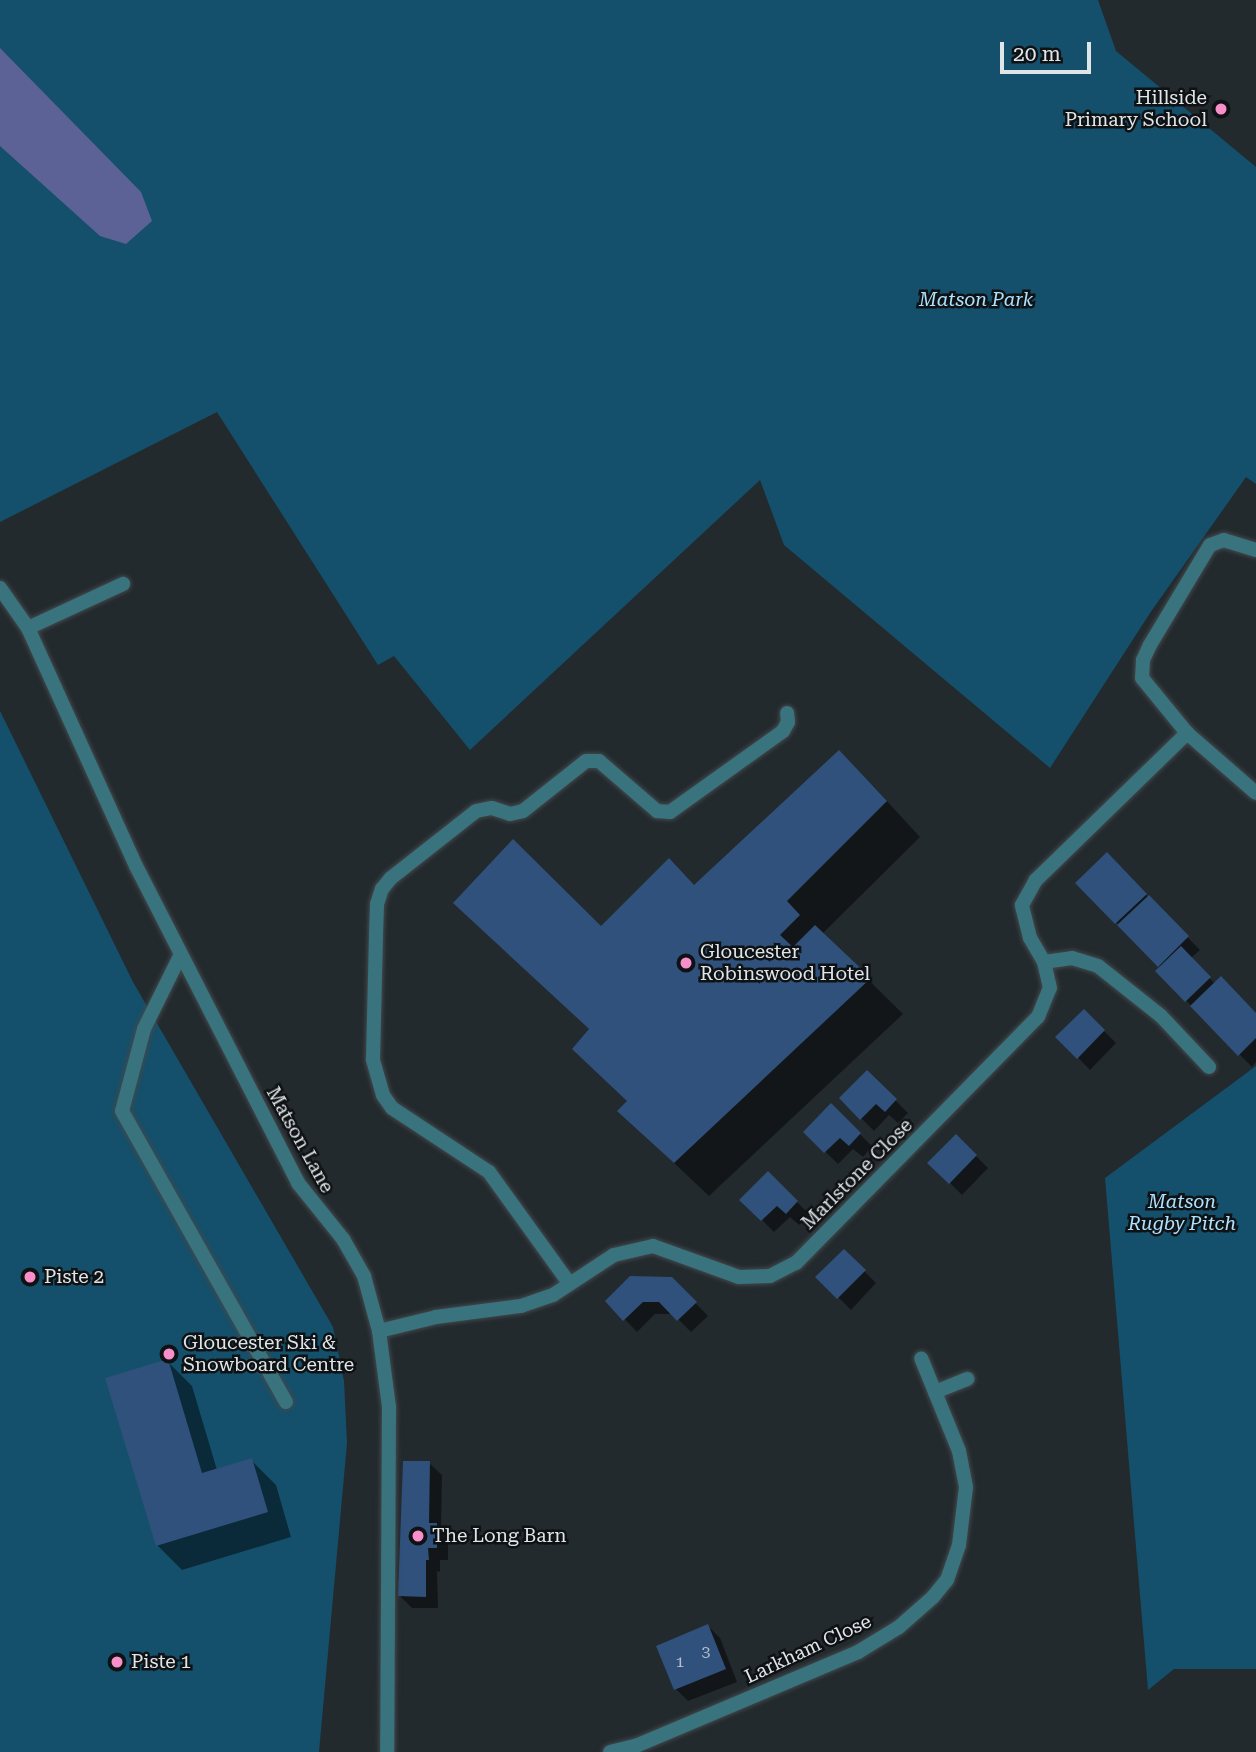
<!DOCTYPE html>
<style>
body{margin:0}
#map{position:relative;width:1256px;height:1752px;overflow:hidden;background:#232a2e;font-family:"Roboto Serif",serif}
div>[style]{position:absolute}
.green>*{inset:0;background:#14506b}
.water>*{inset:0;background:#5c6295}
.shadow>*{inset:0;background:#0007}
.building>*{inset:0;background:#2f517b}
.roads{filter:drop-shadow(0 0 2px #41484c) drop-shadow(0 0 2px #41484c)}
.lane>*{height:14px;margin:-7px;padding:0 7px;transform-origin:7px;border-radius:7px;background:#39747e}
.street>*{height:14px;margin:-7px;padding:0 7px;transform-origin:7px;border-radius:7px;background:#39747e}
.dots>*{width:19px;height:19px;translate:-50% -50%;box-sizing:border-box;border:4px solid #0f1214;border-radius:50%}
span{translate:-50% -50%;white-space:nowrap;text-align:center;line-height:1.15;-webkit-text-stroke:5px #0f1214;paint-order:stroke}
.number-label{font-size:16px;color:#b4c0cc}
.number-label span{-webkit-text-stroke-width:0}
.poi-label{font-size:19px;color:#e0e5e7}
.right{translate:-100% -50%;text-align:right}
.left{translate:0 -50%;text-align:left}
.park-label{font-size:19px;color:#aee2ff;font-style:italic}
.street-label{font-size:19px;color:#e0e5e7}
.scale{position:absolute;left:1000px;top:42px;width:91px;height:32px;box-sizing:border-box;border:4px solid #e0e5e7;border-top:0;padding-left:9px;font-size:21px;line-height:24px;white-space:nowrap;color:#e0e5e7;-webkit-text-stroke:5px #0f1214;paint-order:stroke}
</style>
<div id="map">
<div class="green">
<div style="clip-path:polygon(0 0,1098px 0,1116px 51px,1256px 167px,1256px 484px,1246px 477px,1150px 613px,1050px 768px,784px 545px,760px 480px,470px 750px,394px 656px,378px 665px,217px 412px,0 522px)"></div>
<div style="clip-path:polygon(0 711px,133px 982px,333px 1327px,344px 1381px,347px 1443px,319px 1752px,0 1752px)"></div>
<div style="clip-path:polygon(1256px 1066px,1256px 1669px,1174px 1669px,1148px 1690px,1105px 1178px)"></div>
</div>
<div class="water">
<div style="clip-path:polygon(0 48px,141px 192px,152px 221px,126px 244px,100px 236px,0 146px)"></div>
</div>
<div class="shadow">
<div style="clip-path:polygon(873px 786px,920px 837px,822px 934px,903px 1014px,709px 1196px,619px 1111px,628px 1102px,591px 1031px,455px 903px,601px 928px,695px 886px)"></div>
<div style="clip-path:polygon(1107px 855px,1200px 950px,1191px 958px,1215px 984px,1256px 1015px,1256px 1062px,1252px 1067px,1157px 971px,1161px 968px,1078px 883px)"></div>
<div style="clip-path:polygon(1084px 1011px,1116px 1043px,1090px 1070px,1058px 1037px)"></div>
<div style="clip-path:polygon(867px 1072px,908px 1113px,898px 1123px,889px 1115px,874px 1131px,841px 1098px)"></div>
<div style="clip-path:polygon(831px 1106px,872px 1146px,863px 1157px,853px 1149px,838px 1164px,805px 1132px)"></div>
<div style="clip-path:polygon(956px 1136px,988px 1168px,962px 1195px,930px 1163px)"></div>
<div style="clip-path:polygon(768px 1173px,809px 1214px,799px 1225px,790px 1217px,774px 1232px,742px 1200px)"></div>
<div style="clip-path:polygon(844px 1251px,876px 1283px,851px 1310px,818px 1277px)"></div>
<div style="clip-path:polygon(671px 1278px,708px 1316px,691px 1332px,673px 1314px,655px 1314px,637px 1332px,607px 1301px)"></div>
<div style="clip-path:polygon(167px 1361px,192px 1386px,217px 1470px,251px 1460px,276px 1485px,291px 1537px,182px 1570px,157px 1545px)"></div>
<div style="clip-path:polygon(429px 1463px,442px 1475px,441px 1530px,448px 1537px,448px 1560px,440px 1560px,440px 1572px,437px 1571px,438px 1608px,412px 1608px,400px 1596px)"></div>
<div style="clip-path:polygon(708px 1626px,720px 1638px,737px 1682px,688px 1701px,676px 1689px)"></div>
</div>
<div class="building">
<div style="clip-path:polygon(839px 750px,887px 801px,787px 901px,800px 915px,780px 935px,793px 947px,815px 925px,871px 978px,674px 1163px,617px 1111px,627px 1101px,572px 1049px,589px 1029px,453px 903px,513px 839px,601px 926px,669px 858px,694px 885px)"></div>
<div style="clip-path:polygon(1107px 852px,1147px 894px,1115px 924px,1075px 883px)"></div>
<div style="clip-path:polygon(1149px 895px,1189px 936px,1158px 967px,1117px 925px)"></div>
<div style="clip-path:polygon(1181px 946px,1211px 977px,1185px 1002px,1155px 971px)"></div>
<div style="clip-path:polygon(1221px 976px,1256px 1013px,1256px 1038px,1238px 1056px,1190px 1006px)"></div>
<div style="clip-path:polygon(1084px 1009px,1105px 1030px,1077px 1059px,1055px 1037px)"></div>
<div style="clip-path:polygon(867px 1070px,897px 1099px,885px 1112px,876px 1104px,860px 1120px,839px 1098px)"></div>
<div style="clip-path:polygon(831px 1103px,861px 1133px,849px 1146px,840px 1138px,824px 1153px,803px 1132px)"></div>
<div style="clip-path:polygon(956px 1134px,977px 1155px,949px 1184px,927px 1163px)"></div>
<div style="clip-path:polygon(768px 1171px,798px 1201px,786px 1214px,777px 1206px,761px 1221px,739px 1200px)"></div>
<div style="clip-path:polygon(844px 1249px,866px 1270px,837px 1299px,815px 1277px)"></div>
<div style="clip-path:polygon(630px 1276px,672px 1277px,697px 1302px,677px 1321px,659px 1302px,643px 1302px,623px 1321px,605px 1301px)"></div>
<div style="clip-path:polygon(168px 1359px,202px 1473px,252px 1458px,268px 1512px,156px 1546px,105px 1378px)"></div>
<div style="clip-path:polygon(403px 1461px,430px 1461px,429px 1523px,437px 1523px,437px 1548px,428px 1548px,429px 1560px,426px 1560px,426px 1597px,398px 1596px)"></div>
<div style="clip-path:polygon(708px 1624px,726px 1669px,674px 1690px,656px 1646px)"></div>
</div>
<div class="roads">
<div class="lane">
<div style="left:28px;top:628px;width:105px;rotate:-24.9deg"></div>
<div style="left:180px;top:956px;width:81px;rotate:116.3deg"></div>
<div style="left:144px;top:1029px;width:85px;rotate:105deg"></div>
<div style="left:122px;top:1111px;width:334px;rotate:60.6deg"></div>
<div style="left:569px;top:1283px;width:137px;rotate:-125.8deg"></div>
<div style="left:489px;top:1172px;width:116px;rotate:-146.6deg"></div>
<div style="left:392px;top:1108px;width:16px;rotate:-125deg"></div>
<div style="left:383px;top:1095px;width:37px;rotate:-106deg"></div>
<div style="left:373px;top:1059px;width:125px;rotate:-88.6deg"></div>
<div style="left:376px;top:934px;width:30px;rotate:-88deg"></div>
<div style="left:377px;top:904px;width:16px;rotate:-72deg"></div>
<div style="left:382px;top:889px;width:14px;rotate:-51deg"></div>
<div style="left:391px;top:878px;width:108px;rotate:-38.2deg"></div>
<div style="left:476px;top:811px;width:16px;rotate:-11deg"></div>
<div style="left:492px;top:808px;width:19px;rotate:18deg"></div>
<div style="left:510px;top:814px;width:13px;rotate:-13deg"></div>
<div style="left:523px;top:811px;width:80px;rotate:-38.4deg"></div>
<div style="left:586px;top:761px;width:13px"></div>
<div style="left:599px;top:761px;width:77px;rotate:40.8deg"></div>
<div style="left:657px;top:811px;width:13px;rotate:4deg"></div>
<div style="left:670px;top:812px;width:139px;rotate:-35.6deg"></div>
<div style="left:783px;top:731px;width:10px;rotate:-61deg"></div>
<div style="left:788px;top:722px;width:9px;rotate:-96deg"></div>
</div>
<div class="street">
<div style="left:1256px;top:550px;width:34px;rotate:-163deg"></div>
<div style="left:1224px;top:540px;width:15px;rotate:160deg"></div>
<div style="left:1210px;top:545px;width:117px;rotate:121deg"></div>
<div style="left:1150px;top:645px;width:17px;rotate:115deg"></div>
<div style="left:1143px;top:660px;width:18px;rotate:93deg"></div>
<div style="left:1142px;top:678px;width:71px;rotate:50.7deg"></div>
<div style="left:1187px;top:733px;width:91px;rotate:41deg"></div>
<div style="left:0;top:588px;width:49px;rotate:55deg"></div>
<div style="left:28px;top:628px;width:261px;rotate:65.6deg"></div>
<div style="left:136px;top:866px;width:356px;rotate:62.9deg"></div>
<div style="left:298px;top:1183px;width:72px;rotate:51.2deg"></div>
<div style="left:343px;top:1239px;width:43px;rotate:60.4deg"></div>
<div style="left:364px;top:1276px;width:57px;rotate:74.7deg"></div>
<div style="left:379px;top:1331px;width:77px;rotate:82.5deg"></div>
<div style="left:389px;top:1407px;width:345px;rotate:90.3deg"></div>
<div style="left:1044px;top:962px;width:28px;rotate:-8deg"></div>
<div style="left:1072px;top:958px;width:27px;rotate:17deg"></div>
<div style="left:1098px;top:966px;width:80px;rotate:38.4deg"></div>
<div style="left:1161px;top:1016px;width:70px;rotate:46.7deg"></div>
<div style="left:379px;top:1331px;width:59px;rotate:-13.8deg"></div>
<div style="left:436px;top:1317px;width:86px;rotate:-7.4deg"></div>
<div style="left:521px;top:1306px;width:34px;rotate:-19deg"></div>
<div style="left:553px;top:1295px;width:73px;rotate:-33.3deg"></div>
<div style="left:614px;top:1255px;width:40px;rotate:-13deg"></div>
<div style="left:653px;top:1246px;width:91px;rotate:19.8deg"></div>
<div style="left:739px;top:1277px;width:31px;rotate:-2deg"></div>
<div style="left:770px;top:1276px;width:29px;rotate:-27deg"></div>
<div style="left:796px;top:1263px;width:345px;rotate:-45.5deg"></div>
<div style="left:1038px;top:1017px;width:31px;rotate:-68deg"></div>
<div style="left:1050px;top:988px;width:27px;rotate:-103deg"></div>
<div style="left:1044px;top:962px;width:28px;rotate:-120deg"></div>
<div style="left:1030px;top:938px;width:34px;rotate:-104deg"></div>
<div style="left:1022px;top:905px;width:29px;rotate:-61deg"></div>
<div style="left:1036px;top:880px;width:211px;rotate:-44.2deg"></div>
<div style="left:935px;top:1392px;width:35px;rotate:-22deg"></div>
<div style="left:610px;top:1752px;width:29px;rotate:-14deg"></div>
<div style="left:638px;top:1745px;width:239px;rotate:-22.9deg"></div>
<div style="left:858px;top:1652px;width:48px;rotate:-31.4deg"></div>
<div style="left:899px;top:1627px;width:45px;rotate:-41.4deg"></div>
<div style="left:933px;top:1597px;width:22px;rotate:-51deg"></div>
<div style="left:947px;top:1580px;width:37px;rotate:-71deg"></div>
<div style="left:959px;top:1545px;width:58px;rotate:-83.1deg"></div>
<div style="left:966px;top:1487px;width:37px;rotate:-101deg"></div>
<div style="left:959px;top:1451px;width:100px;rotate:-112.2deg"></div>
</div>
</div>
<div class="dots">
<div style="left:1221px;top:109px;background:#f98fca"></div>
<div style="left:686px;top:963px;background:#f98fca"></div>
<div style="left:30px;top:1277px;background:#f98fca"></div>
<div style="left:169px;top:1354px;background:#f98fca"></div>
<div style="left:418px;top:1536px;background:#f98fca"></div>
<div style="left:117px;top:1662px;background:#f98fca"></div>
</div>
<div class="number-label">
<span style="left:706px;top:1652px">3</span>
<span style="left:680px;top:1662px">1</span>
</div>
<div class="poi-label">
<span class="right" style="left:1207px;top:109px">Hillside<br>Primary School</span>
<span class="left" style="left:700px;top:963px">Gloucester<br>Robinswood Hotel</span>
<span class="left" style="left:44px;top:1277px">Piste 2</span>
<span class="left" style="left:183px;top:1354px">Gloucester Ski &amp;<br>Snowboard Centre</span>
<span class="left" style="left:432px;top:1536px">The Long Barn</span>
<span class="left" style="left:131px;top:1662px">Piste 1</span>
</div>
<div class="park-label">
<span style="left:976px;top:300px">Matson Park</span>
<span style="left:1182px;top:1213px">Matson<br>Rugby Pitch</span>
</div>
<div class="street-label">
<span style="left:300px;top:1140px;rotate:61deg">Matson Lane</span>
<span style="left:857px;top:1174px;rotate:-45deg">Marlstone Close</span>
<span style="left:808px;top:1649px;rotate:-25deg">Larkham Close</span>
</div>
<div class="scale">20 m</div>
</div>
